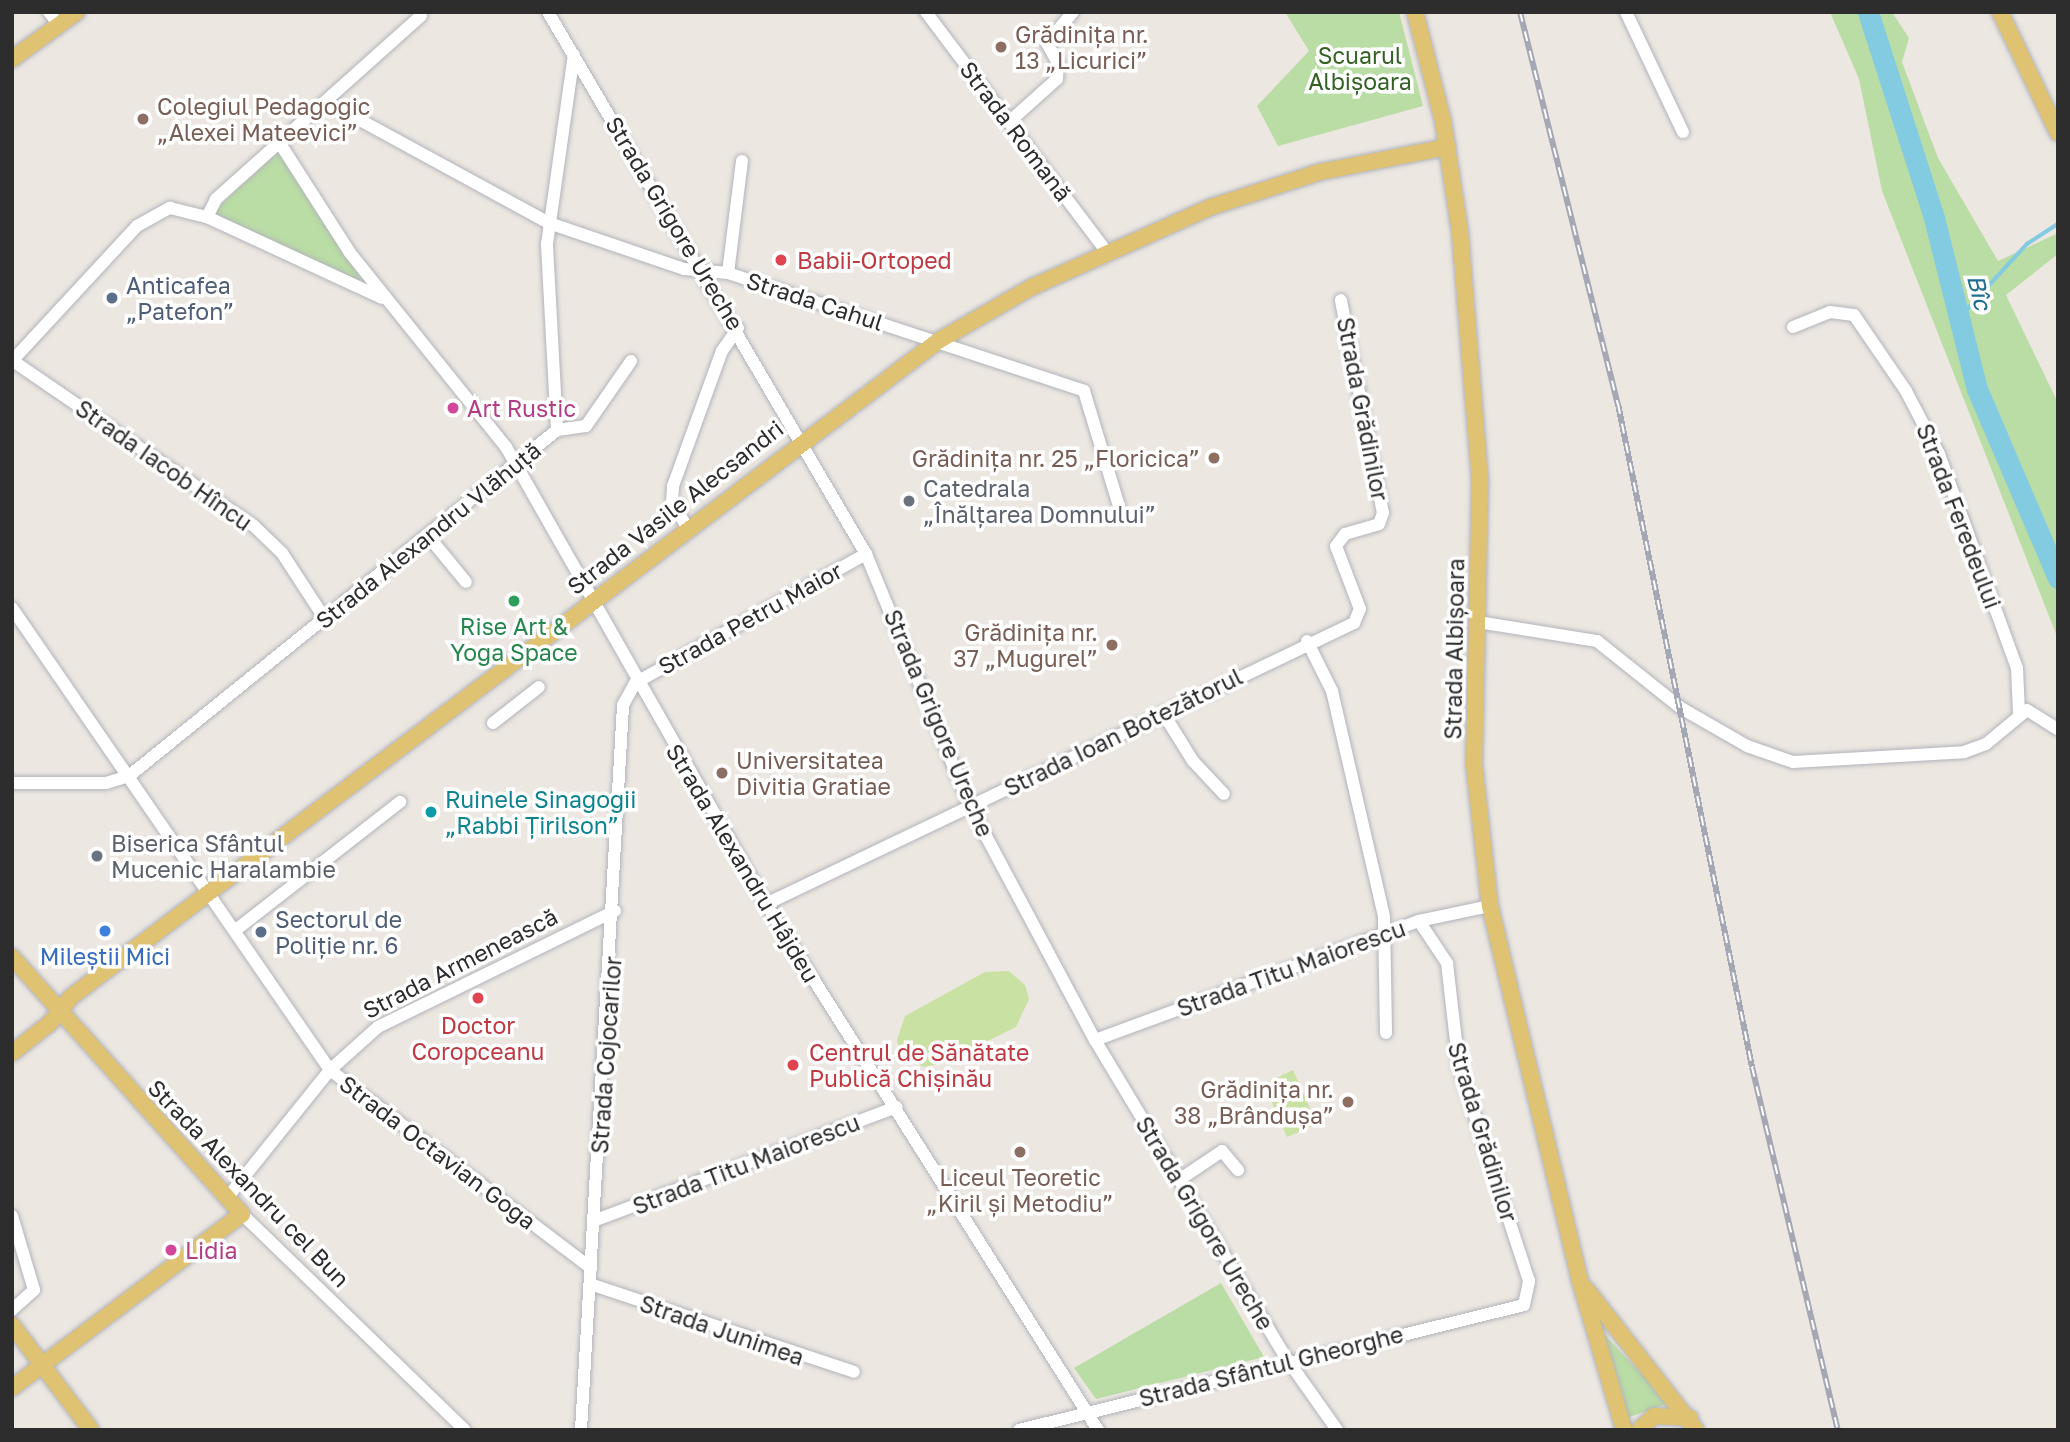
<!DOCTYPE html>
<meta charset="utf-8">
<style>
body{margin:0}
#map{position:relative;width:2070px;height:1442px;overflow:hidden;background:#ece7e1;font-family:"Golos Text",sans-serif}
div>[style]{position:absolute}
.green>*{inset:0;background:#badca5}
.pitch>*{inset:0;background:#c9e1a3}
.stream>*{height:3.5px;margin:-1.75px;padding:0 1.75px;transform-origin:1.75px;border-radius:1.75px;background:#83cbe0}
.river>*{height:21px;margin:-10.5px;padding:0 10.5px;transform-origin:10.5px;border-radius:10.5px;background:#83cbe0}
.roads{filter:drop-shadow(0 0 2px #b2b4bb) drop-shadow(0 0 2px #b2b4bb)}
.minor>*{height:12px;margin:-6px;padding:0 6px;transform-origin:6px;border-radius:6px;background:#fff}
.major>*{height:16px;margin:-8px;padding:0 8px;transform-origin:8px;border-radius:8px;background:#e0c273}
.rail>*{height:6px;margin-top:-3px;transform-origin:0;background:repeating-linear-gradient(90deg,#fff 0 10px,#a4a7b4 0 20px);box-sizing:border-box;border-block:2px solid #a4a7b4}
.dots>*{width:19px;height:19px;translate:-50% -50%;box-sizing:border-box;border:4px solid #fff;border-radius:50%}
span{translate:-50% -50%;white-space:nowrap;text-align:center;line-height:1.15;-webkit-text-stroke:7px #fff;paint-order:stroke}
.education-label{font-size:23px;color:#785e54}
.left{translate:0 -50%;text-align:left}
.right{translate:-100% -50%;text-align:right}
.park-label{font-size:23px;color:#346225}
.street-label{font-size:23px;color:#2d2d2d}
.health-label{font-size:23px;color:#be3a42}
.service-label{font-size:23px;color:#4e5e75}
.hotel-label{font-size:23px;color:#b23c85}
.worship-label{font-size:23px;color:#5b616d}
.leisure-label{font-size:23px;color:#27864d}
.culture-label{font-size:23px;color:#0d838f}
.shop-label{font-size:23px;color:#366cbe}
.water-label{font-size:24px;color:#1f6d8f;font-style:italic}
.frame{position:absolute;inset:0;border:14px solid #2d2d2d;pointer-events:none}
</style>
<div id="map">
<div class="green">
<div style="clip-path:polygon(1285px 12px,1399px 12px,1423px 106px,1278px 146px,1257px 106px,1309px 51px)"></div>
<div style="clip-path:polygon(1830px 12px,1892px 12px,1909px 38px,1902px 62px,1938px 158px,1998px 261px,2058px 233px,2058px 254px,2006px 295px,2058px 403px,2058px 639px,1882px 191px,1859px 79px)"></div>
<div style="clip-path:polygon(279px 150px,357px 268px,360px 280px,347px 280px,209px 216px)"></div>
<div style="clip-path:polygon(1221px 1283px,1264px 1357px,1096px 1399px,1074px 1368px)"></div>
<div style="clip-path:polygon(1604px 1334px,1669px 1403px,1627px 1418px)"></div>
</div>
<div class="pitch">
<div style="clip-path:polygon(1009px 971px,1025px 985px,1029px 999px,1016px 1027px,943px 1063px,923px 1067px,900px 1052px,897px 1040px,905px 1016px,985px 972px)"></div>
<div style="clip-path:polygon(1293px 1070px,1317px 1124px,1287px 1137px,1264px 1084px)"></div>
</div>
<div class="stream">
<div style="left:1961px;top:316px;width:98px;rotate:-47.5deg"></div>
<div style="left:2027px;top:244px;width:37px;rotate:-33deg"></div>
</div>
<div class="river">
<div style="left:1868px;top:12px;width:216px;rotate:72.2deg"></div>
<div style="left:1934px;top:218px;width:176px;rotate:75.9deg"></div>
<div style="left:1977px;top:389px;width:206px;rotate:66.8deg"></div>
</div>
<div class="roads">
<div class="minor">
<div style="left:49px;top:12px;width:15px;rotate:53deg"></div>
<div style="left:548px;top:12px;width:628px;rotate:59.6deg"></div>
<div style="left:866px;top:554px;width:273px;rotate:67.6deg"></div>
<div style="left:970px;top:806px;width:265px;rotate:61.9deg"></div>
<div style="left:1095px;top:1040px;width:372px;rotate:59deg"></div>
<div style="left:1287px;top:1359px;width:87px;rotate:54.8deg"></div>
<div style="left:926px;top:12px;width:299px;rotate:53deg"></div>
<div style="left:1626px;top:12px;width:133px;rotate:64.6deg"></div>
<div style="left:327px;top:102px;width:253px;rotate:28.6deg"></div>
<div style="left:549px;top:223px;width:143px;rotate:18.8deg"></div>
<div style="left:684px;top:269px;width:44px;rotate:5.2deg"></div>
<div style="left:728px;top:273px;width:375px;rotate:18.3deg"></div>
<div style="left:1084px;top:391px;width:120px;rotate:73.1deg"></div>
<div style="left:1009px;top:122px;width:64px;rotate:-41.9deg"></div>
<div style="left:1057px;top:79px;width:16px;rotate:-86deg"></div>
<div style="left:1058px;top:63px;width:23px;rotate:-119deg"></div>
<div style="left:1047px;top:43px;width:40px;rotate:-50deg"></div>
<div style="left:281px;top:145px;width:128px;rotate:57.4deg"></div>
<div style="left:350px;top:253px;width:249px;rotate:51.2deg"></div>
<div style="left:506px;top:447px;width:526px;rotate:60.36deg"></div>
<div style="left:766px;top:904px;width:622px;rotate:57.74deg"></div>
<div style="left:207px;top:217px;width:193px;rotate:24.8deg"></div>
<div style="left:728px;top:273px;width:113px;rotate:-82.9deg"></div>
<div style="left:1793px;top:327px;width:40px;rotate:-22deg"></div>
<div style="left:1830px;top:312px;width:24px;rotate:7deg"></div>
<div style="left:1854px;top:315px;width:92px;rotate:55.6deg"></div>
<div style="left:1906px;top:391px;width:71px;rotate:62.4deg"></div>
<div style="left:1939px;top:454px;width:228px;rotate:70deg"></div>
<div style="left:2017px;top:668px;width:45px;rotate:87.5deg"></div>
<div style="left:12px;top:361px;width:184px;rotate:-47.2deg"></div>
<div style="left:137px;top:226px;width:38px;rotate:-29deg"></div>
<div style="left:170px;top:208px;width:38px;rotate:14deg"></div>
<div style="left:207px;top:217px;width:20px;rotate:-63deg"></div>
<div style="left:216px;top:199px;width:275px;rotate:-41.8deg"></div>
<div style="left:13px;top:361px;width:292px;rotate:34.4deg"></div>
<div style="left:254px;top:526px;width:39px;rotate:44deg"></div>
<div style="left:282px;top:553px;width:79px;rotate:56.9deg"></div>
<div style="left:557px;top:430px;width:29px;rotate:-8deg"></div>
<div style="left:586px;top:426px;width:79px;rotate:-55.3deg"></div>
<div style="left:687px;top:527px;width:29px;rotate:-121deg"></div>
<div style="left:672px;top:502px;width:16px;rotate:-86deg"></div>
<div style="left:673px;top:486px;width:144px;rotate:-70.1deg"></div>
<div style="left:722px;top:351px;width:28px;rotate:-55deg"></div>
<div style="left:429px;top:537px;width:58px;rotate:50.6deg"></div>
<div style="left:12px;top:608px;width:561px;rotate:55.46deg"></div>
<div style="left:330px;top:1070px;width:328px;rotate:37.2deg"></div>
<div style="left:1478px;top:622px;width:121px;rotate:9.1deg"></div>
<div style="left:1597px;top:641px;width:107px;rotate:38.6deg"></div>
<div style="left:1681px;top:708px;width:76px;rotate:29.9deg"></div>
<div style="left:1747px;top:746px;width:49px;rotate:19.2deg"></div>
<div style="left:1793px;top:762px;width:171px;rotate:-3.3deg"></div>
<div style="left:1964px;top:752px;width:23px;rotate:-20deg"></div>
<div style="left:1986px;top:744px;width:53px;rotate:-39.7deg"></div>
<div style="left:2027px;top:710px;width:36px;rotate:32deg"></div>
<div style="left:1307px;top:641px;width:56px;rotate:63.4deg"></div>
<div style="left:1332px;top:691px;width:232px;rotate:77deg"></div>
<div style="left:1384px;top:917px;width:116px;rotate:89deg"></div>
<div style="left:1163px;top:713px;width:57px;rotate:58deg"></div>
<div style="left:1193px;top:761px;width:45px;rotate:46.8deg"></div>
<div style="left:493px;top:723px;width:58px;rotate:-38deg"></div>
<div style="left:12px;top:783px;width:94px"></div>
<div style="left:106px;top:783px;width:24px;rotate:-17deg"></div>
<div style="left:129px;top:776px;width:550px;rotate:-38.95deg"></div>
<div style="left:557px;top:430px;width:186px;rotate:-93.1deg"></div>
<div style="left:547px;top:244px;width:191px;rotate:-81.9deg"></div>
<div style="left:766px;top:904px;width:652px;rotate:-25.54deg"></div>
<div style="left:1354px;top:623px;width:15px;rotate:-67deg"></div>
<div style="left:1360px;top:609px;width:67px;rotate:-110.9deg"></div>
<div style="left:1336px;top:546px;width:15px;rotate:-53deg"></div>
<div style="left:1345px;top:534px;width:35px;rotate:-16deg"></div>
<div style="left:1379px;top:524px;width:12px;rotate:-70deg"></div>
<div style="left:1383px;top:513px;width:217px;rotate:-101.2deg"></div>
<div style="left:237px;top:929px;width:207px;rotate:-37.9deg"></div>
<div style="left:1095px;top:1040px;width:345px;rotate:-20.2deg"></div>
<div style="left:1419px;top:921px;width:73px;rotate:-11.9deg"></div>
<div style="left:1179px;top:1180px;width:52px;rotate:-34deg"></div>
<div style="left:1222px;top:1151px;width:25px;rotate:50deg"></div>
<div style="left:227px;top:1198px;width:164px;rotate:-51.2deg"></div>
<div style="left:330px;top:1070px;width:64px;rotate:-41.9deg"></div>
<div style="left:378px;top:1027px;width:264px;rotate:-26.1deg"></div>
<div style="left:242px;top:1214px;width:310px;rotate:44.1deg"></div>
<div style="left:12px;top:1216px;width:77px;rotate:73.4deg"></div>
<div style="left:34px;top:1290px;width:30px;rotate:138deg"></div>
<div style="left:596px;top:1220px;width:321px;rotate:-20.6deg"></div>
<div style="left:590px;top:1284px;width:278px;rotate:18.4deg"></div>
<div style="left:581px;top:1430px;width:726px;rotate:-86.68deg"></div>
<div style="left:623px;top:705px;width:25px;rotate:-61deg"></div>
<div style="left:635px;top:683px;width:265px;rotate:-29.2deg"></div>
<div style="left:1019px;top:1430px;width:520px;rotate:-13.9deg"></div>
<div style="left:1524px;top:1305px;width:25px;rotate:-78deg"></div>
<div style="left:1529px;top:1281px;width:225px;rotate:-108.1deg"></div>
<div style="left:1459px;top:1067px;width:105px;rotate:-96.6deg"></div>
<div style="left:1447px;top:963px;width:50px;rotate:-123.7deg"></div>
</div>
<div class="major">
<div style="left:1415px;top:12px;width:113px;rotate:75.6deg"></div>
<div style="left:1443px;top:121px;width:112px;rotate:81.3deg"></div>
<div style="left:1460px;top:232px;width:249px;rotate:85.4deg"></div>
<div style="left:1480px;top:480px;width:284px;rotate:91.2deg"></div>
<div style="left:1474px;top:764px;width:143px;rotate:83.6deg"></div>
<div style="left:1490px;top:906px;width:386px;rotate:76.5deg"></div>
<div style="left:1580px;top:1281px;width:155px;rotate:73.5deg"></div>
<div style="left:2000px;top:12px;width:134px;rotate:64.4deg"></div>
<div style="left:12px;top:59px;width:80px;rotate:-35.9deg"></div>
<div style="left:12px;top:957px;width:345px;rotate:48.2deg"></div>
<div style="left:242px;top:1214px;width:288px;rotate:142.9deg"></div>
<div style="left:12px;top:1053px;width:48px;rotate:-38.3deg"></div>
<div style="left:50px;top:1023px;width:33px;rotate:-51deg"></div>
<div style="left:71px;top:997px;width:1087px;rotate:-37.11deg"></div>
<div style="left:938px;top:341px;width:108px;rotate:-29.9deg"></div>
<div style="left:1032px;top:287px;width:196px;rotate:-24.1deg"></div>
<div style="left:1211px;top:207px;width:114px;rotate:-17.8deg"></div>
<div style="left:1320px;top:172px;width:130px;rotate:-11.1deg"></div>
<div style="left:1586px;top:1289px;width:179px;rotate:52deg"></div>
<div style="left:12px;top:1325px;width:131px;rotate:53deg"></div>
<div style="left:1639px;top:1430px;width:21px;rotate:-43deg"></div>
<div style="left:1654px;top:1416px;width:36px;rotate:3deg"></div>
</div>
</div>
<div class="rail">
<div style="left:1520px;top:12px;width:404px;rotate:76deg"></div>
<div style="left:1618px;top:404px;width:676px;rotate:78.57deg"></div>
<div style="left:1752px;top:1067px;width:373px;rotate:76.7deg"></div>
</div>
<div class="dots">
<div style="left:1001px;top:47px;background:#8d6e63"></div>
<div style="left:143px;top:119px;background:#8d6e63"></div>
<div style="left:781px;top:260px;background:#e0444e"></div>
<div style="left:112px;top:298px;background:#5c6f8a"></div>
<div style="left:453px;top:408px;background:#d1479c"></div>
<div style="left:1214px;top:458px;background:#8d6e63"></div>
<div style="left:909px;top:501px;background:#6b7280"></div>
<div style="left:514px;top:601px;background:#2e9e5b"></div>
<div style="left:1112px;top:645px;background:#8d6e63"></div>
<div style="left:722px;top:773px;background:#8d6e63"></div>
<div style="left:431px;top:812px;background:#0f9aa8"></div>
<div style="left:97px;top:856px;background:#6b7280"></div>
<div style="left:105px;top:931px;background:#3f7fe0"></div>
<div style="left:261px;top:932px;background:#5c6f8a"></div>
<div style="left:478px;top:998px;background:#e0444e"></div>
<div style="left:793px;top:1065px;background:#e0444e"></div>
<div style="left:1348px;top:1102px;background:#8d6e63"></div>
<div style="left:1020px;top:1152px;background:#8d6e63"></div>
<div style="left:171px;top:1250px;background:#d1479c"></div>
</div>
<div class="education-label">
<span class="left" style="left:1015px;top:47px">Grădinița nr.<br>13 „Licurici”</span>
<span class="left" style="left:157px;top:119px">Colegiul Pedagogic<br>„Alexei Mateevici”</span>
<span class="right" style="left:1200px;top:458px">Grădinița nr. 25 „Floricica”</span>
<span class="right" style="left:1098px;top:645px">Grădinița nr.<br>37 „Mugurel”</span>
<span class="left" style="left:736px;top:773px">Universitatea<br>Divitia Gratiae</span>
<span class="right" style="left:1334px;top:1102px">Grădinița nr.<br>38 „Brândușa”</span>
<span style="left:1020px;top:1190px">Liceul Teoretic<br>„Kiril și Metodiu”</span>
</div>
<div class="park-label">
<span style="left:1360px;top:68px">Scuarul<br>Albișoara</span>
</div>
<div class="street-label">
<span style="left:1016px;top:131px;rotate:53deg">Strada Romană</span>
<span style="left:675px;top:223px;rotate:59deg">Strada Grigore Ureche</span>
<span style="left:815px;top:301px;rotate:18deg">Strada Cahul</span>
<span style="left:1363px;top:409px;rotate:79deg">Strada Grădinilor</span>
<span style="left:164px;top:465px;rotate:35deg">Strada Iacob Hîncu</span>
<span style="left:675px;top:507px;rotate:-38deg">Strada Vasile Alecsandri</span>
<span style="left:1959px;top:516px;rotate:69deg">Strada Feredeului</span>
<span style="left:428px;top:535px;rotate:-39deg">Strada Alexandru Vlăhuță</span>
<span style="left:750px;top:618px;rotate:-29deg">Strada Petru Maior</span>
<span style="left:1454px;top:649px;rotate:-89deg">Strada Albișoara</span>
<span style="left:939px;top:723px;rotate:67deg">Strada Grigore Ureche</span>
<span style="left:1123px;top:732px;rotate:-26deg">Strada Ioan Botezătorul</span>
<span style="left:743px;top:863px;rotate:59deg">Strada Alexandru Hâjdeu</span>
<span style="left:460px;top:963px;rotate:-27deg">Strada Armenească</span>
<span style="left:1291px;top:968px;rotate:-20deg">Strada Titu Maiorescu</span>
<span style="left:606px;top:1055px;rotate:-86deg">Strada Cojocarilor</span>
<span style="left:1483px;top:1132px;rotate:73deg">Strada Grădinilor</span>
<span style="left:438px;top:1152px;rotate:37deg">Strada Octavian Goga</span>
<span style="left:746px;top:1164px;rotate:-21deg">Strada Titu Maiorescu</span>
<span style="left:249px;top:1183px;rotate:46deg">Strada Alexandru cel Bun</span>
<span style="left:1205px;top:1223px;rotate:59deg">Strada Grigore Ureche</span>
<span style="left:722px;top:1330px;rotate:19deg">Strada Junimea</span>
<span style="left:1271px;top:1366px;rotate:-14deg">Strada Sfântul Gheorghe</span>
</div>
<div class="health-label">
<span class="left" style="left:797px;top:260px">Babii-Ortoped</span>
<span style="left:478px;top:1038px">Doctor<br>Coropceanu</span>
<span class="left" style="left:809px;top:1065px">Centrul de Sănătate<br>Publică Chișinău</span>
</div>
<div class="service-label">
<span class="left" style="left:126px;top:298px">Anticafea<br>„Patefon”</span>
<span class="left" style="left:275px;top:932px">Sectorul de<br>Poliție nr. 6</span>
</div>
<div class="hotel-label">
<span class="left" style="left:467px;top:408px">Art Rustic</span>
<span class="left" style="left:185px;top:1250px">Lidia</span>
</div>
<div class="worship-label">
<span class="left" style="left:923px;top:501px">Catedrala<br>„Înălțarea Domnului”</span>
<span class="left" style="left:111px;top:856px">Biserica Sfântul<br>Mucenic Haralambie</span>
</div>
<div class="leisure-label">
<span style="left:514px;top:639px">Rise Art &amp;<br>Yoga Space</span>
</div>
<div class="culture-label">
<span class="left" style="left:445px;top:812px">Ruinele Sinagogii<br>„Rabbi Țirilson”</span>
</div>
<div class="shop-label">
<span style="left:105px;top:956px">Mileștii Mici</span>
</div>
<div class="water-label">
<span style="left:1980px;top:292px;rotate:76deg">Bîc</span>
</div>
<div class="frame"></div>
</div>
